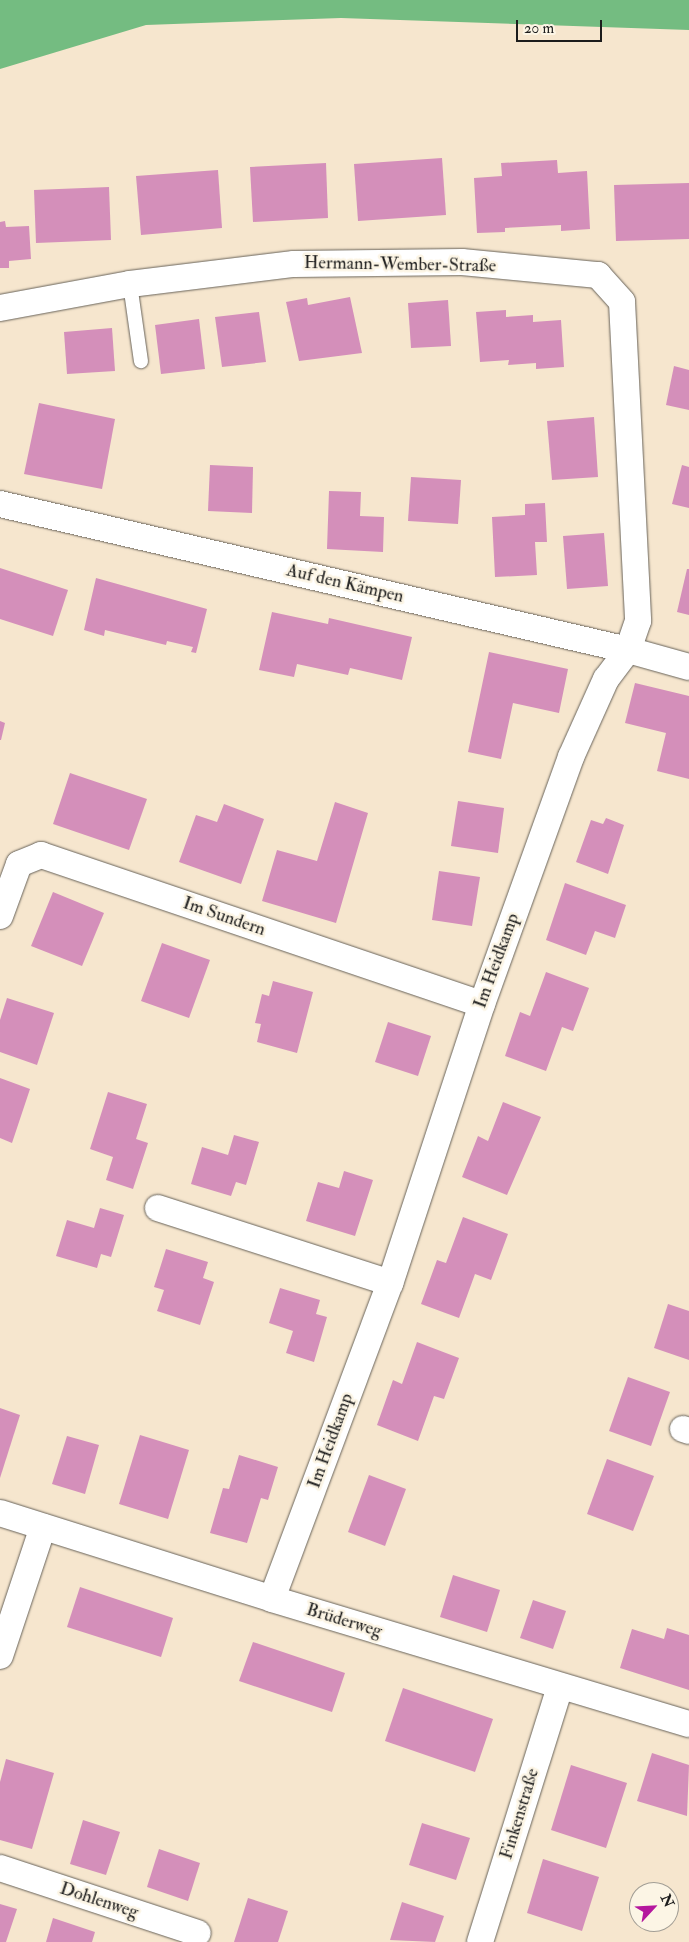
<!DOCTYPE html>
<meta charset="utf-8">
<style>
body{margin:0}
#map{position:relative;width:689px;height:1942px;overflow:hidden;background:#f6e6ce;font-family:"IM FELL Double Pica",serif}
div>[style]{position:absolute}
.forest>*{inset:0;background:#74bc81}
.building>*{inset:0;background:#d48fba}
.roads{filter:drop-shadow(0 0 1px #68635a) drop-shadow(0 0 1px #68635a)}
.service>*{height:14px;margin:-7px;padding:0 7px;transform-origin:7px;border-radius:7px;background:#fff}
.minor>*{height:26px;margin:-13px;padding:0 13px;transform-origin:13px;border-radius:13px;background:#fff}
span{translate:-50% -50%;white-space:nowrap;text-align:center;line-height:1.15;-webkit-text-stroke:5px #fcf5e5;paint-order:stroke}
.street-label{font-size:18px;color:#1c1c1c}
.north{position:absolute;left:629px;top:1882px;width:50px;height:50px;box-sizing:border-box;background:#fcf5e5;border:1px solid #a29e95;border-radius:50%;rotate:65deg;font-size:14px;font-weight:700;line-height:20px;text-align:center;color:#1c1c1c}
.north::after{content:'';display:block;margin:auto;width:18px;height:22px;background:#b5179e;clip-path:polygon(50% 0,100% 100%,50% 72%,0 100%)}
.scale{position:absolute;left:516px;top:20px;width:86px;height:22px;box-sizing:border-box;border:2px solid #1c1c1c;border-top:0;padding-left:6px;font-size:15px;line-height:18px;white-space:nowrap;color:#1c1c1c;-webkit-text-stroke:4px #fcf5e5;paint-order:stroke}
</style>
<div id="map">
<div class="forest">
<div style="clip-path:polygon(0 0,689px 0,689px 30px,341px 18px,146px 25px,0 69px)"></div>
</div>
<div class="building">
<div style="clip-path:polygon(442px 158px,446px 215px,358px 221px,354px 164px)"></div>
<div style="clip-path:polygon(557px 160px,558px 173px,587px 171px,590px 229px,561px 231px,561px 225px,505px 228px,505px 232px,477px 233px,474px 178px,502px 176px,501px 163px)"></div>
<div style="clip-path:polygon(326px 163px,328px 218px,253px 222px,250px 167px)"></div>
<div style="clip-path:polygon(218px 170px,222px 228px,141px 235px,136px 176px)"></div>
<div style="clip-path:polygon(689px 183px,689px 239px,616px 241px,614px 185px)"></div>
<div style="clip-path:polygon(109px 187px,111px 240px,36px 243px,34px 190px)"></div>
<div style="clip-path:polygon(5px 221px,6px 227px,29px 226px,31px 259px,9px 261px,9px 268px,0 268px,0 222px)"></div>
<div style="clip-path:polygon(350px 297px,362px 353px,299px 361px,286px 302px,307px 298px,308px 305px)"></div>
<div style="clip-path:polygon(448px 300px,451px 346px,411px 348px,408px 303px)"></div>
<div style="clip-path:polygon(506px 310px,506px 317px,533px 315px,533px 322px,561px 320px,564px 367px,536px 369px,536px 363px,508px 365px,509px 360px,480px 362px,476px 312px)"></div>
<div style="clip-path:polygon(259px 312px,266px 362px,222px 367px,215px 317px)"></div>
<div style="clip-path:polygon(199px 319px,205px 369px,161px 374px,155px 325px)"></div>
<div style="clip-path:polygon(112px 328px,115px 371px,67px 374px,64px 332px)"></div>
<div style="clip-path:polygon(674px 366px,689px 370px,689px 410px,666px 405px)"></div>
<div style="clip-path:polygon(39px 403px,115px 419px,102px 489px,24px 474px)"></div>
<div style="clip-path:polygon(594px 417px,598px 477px,552px 480px,547px 421px)"></div>
<div style="clip-path:polygon(210px 465px,253px 467px,252px 513px,208px 511px)"></div>
<div style="clip-path:polygon(682px 465px,689px 467px,689px 508px,672px 504px)"></div>
<div style="clip-path:polygon(411px 477px,461px 480px,458px 524px,408px 521px)"></div>
<div style="clip-path:polygon(329px 491px,361px 492px,360px 516px,384px 517px,383px 552px,327px 549px)"></div>
<div style="clip-path:polygon(545px 503px,547px 542px,535px 542px,537px 575px,495px 577px,492px 517px,525px 515px,525px 504px)"></div>
<div style="clip-path:polygon(604px 533px,608px 586px,567px 589px,563px 536px)"></div>
<div style="clip-path:polygon(0 568px,68px 590px,53px 636px,0 619px)"></div>
<div style="clip-path:polygon(687px 569px,689px 569px,689px 615px,677px 612px)"></div>
<div style="clip-path:polygon(96px 578px,207px 609px,196px 653px,191px 652px,193px 647px,167px 641px,166px 645px,105px 630px,104px 636px,84px 630px)"></div>
<div style="clip-path:polygon(272px 612px,328px 624px,329px 618px,412px 637px,402px 680px,350px 668px,348px 675px,297px 664px,294px 677px,259px 670px)"></div>
<div style="clip-path:polygon(489px 652px,568px 669px,559px 713px,513px 703px,501px 759px,468px 752px)"></div>
<div style="clip-path:polygon(635px 683px,689px 696px,689px 779px,657px 771px,666px 733px,625px 723px)"></div>
<div style="clip-path:polygon(0 721px,5px 723px,1px 740px,0 740px)"></div>
<div style="clip-path:polygon(70px 773px,147px 799px,129px 850px,53px 824px)"></div>
<div style="clip-path:polygon(458px 801px,504px 808px,498px 853px,451px 846px)"></div>
<div style="clip-path:polygon(335px 802px,368px 813px,336px 923px,262px 901px,277px 850px,317px 861px)"></div>
<div style="clip-path:polygon(224px 804px,264px 819px,241px 884px,179px 862px,196px 815px,217px 822px)"></div>
<div style="clip-path:polygon(606px 818px,624px 825px,608px 874px,576px 862px,591px 820px,603px 824px)"></div>
<div style="clip-path:polygon(439px 871px,480px 877px,472px 926px,432px 920px)"></div>
<div style="clip-path:polygon(565px 883px,626px 905px,615px 938px,595px 931px,586px 955px,546px 940px)"></div>
<div style="clip-path:polygon(53px 892px,104px 913px,82px 966px,31px 946px)"></div>
<div style="clip-path:polygon(162px 943px,210px 960px,189px 1018px,141px 1001px)"></div>
<div style="clip-path:polygon(546px 972px,589px 988px,573px 1031px,562px 1027px,546px 1071px,505px 1056px,520px 1012px,530px 1016px)"></div>
<div style="clip-path:polygon(273px 981px,313px 992px,297px 1053px,257px 1042px,261px 1024px,255px 1023px,262px 994px,269px 996px)"></div>
<div style="clip-path:polygon(7px 998px,54px 1013px,37px 1065px,0 1052px,0 1020px)"></div>
<div style="clip-path:polygon(388px 1022px,431px 1036px,418px 1076px,375px 1062px)"></div>
<div style="clip-path:polygon(0 1078px,30px 1089px,12px 1143px,0 1138px)"></div>
<div style="clip-path:polygon(108px 1092px,147px 1104px,136px 1139px,148px 1143px,133px 1189px,106px 1180px,113px 1157px,90px 1149px)"></div>
<div style="clip-path:polygon(503px 1102px,541px 1117px,507px 1195px,462px 1177px,478px 1136px,488px 1141px)"></div>
<div style="clip-path:polygon(234px 1135px,259px 1142px,246px 1185px,236px 1182px,231px 1196px,191px 1184px,202px 1147px,228px 1155px)"></div>
<div style="clip-path:polygon(344px 1171px,373px 1180px,355px 1236px,306px 1221px,318px 1182px,339px 1188px)"></div>
<div style="clip-path:polygon(100px 1208px,124px 1215px,111px 1257px,101px 1254px,97px 1268px,56px 1256px,67px 1220px,94px 1228px)"></div>
<div style="clip-path:polygon(463px 1217px,508px 1234px,491px 1280px,475px 1274px,459px 1318px,421px 1304px,437px 1260px,446px 1263px)"></div>
<div style="clip-path:polygon(166px 1249px,208px 1262px,203px 1278px,214px 1282px,200px 1325px,157px 1311px,164px 1290px,154px 1287px)"></div>
<div style="clip-path:polygon(280px 1288px,320px 1300px,316px 1314px,327px 1317px,314px 1362px,286px 1353px,293px 1331px,269px 1323px)"></div>
<div style="clip-path:polygon(668px 1304px,689px 1311px,689px 1360px,654px 1348px)"></div>
<div style="clip-path:polygon(417px 1342px,459px 1358px,444px 1399px,434px 1396px,418px 1441px,377px 1425px,393px 1380px,402px 1384px)"></div>
<div style="clip-path:polygon(628px 1377px,670px 1392px,651px 1446px,609px 1431px)"></div>
<div style="clip-path:polygon(0 1408px,20px 1415px,0 1478px)"></div>
<div style="clip-path:polygon(140px 1435px,189px 1450px,168px 1519px,119px 1504px)"></div>
<div style="clip-path:polygon(67px 1436px,99px 1445px,85px 1494px,52px 1484px)"></div>
<div style="clip-path:polygon(239px 1455px,278px 1467px,268px 1500px,261px 1498px,247px 1543px,210px 1533px,223px 1488px,229px 1489px)"></div>
<div style="clip-path:polygon(607px 1459px,654px 1476px,633px 1531px,587px 1514px)"></div>
<div style="clip-path:polygon(369px 1475px,406px 1489px,385px 1546px,348px 1532px)"></div>
<div style="clip-path:polygon(453px 1575px,500px 1590px,487px 1632px,440px 1617px)"></div>
<div style="clip-path:polygon(80px 1587px,173px 1618px,161px 1657px,67px 1627px)"></div>
<div style="clip-path:polygon(533px 1600px,566px 1611px,553px 1649px,520px 1638px)"></div>
<div style="clip-path:polygon(667px 1628px,689px 1635px,689px 1690px,620px 1668px,632px 1629px,664px 1639px)"></div>
<div style="clip-path:polygon(253px 1642px,345px 1673px,332px 1712px,239px 1681px)"></div>
<div style="clip-path:polygon(403px 1688px,493px 1719px,475px 1772px,385px 1741px)"></div>
<div style="clip-path:polygon(652px 1753px,689px 1765px,687px 1816px,637px 1801px)"></div>
<div style="clip-path:polygon(6px 1759px,54px 1773px,32px 1849px,0 1840px,0 1782px)"></div>
<div style="clip-path:polygon(571px 1765px,627px 1783px,606px 1848px,551px 1830px)"></div>
<div style="clip-path:polygon(83px 1820px,120px 1832px,106px 1875px,70px 1864px)"></div>
<div style="clip-path:polygon(422px 1823px,470px 1838px,456px 1880px,409px 1865px)"></div>
<div style="clip-path:polygon(159px 1849px,200px 1863px,188px 1901px,147px 1887px)"></div>
<div style="clip-path:polygon(543px 1859px,599px 1877px,582px 1931px,527px 1913px)"></div>
<div style="clip-path:polygon(248px 1898px,288px 1911px,278px 1942px,234px 1942px)"></div>
<div style="clip-path:polygon(402px 1902px,444px 1916px,435px 1942px,390px 1940px)"></div>
<div style="clip-path:polygon(0 1904px,17px 1909px,6px 1942px,0 1942px)"></div>
<div style="clip-path:polygon(53px 1918px,95px 1932px,92px 1942px,46px 1942px)"></div>
</div>
<div class="roads">
<div class="service">
<div style="left:130px;top:284px;width:78px;rotate:81.9deg"></div>
</div>
<div class="minor">
<div style="left:0;top:308px;width:132px;rotate:-10.5deg"></div>
<div style="left:130px;top:284px;width:165px;rotate:-7deg"></div>
<div style="left:294px;top:264px;width:168px;rotate:-0.7deg"></div>
<div style="left:462px;top:262px;width:137px;rotate:5.5deg"></div>
<div style="left:598px;top:275px;width:36px;rotate:48deg"></div>
<div style="left:622px;top:302px;width:319px;rotate:87.1deg"></div>
<div style="left:638px;top:621px;width:31px;rotate:109deg"></div>
<div style="left:628px;top:650px;width:36px;rotate:127deg"></div>
<div style="left:606px;top:679px;width:85px;rotate:114.2deg"></div>
<div style="left:571px;top:757px;width:263px;rotate:109.8deg"></div>
<div style="left:482px;top:1004px;width:294px;rotate:108.2deg"></div>
<div style="left:390px;top:1283px;width:337px;rotate:110.5deg"></div>
<div style="left:0;top:504px;width:645px;rotate:13.09deg"></div>
<div style="left:628px;top:650px;width:63px;rotate:15.6deg"></div>
<div style="left:0;top:916px;width:55px;rotate:-69.9deg"></div>
<div style="left:19px;top:864px;width:24px;rotate:-22deg"></div>
<div style="left:41px;top:855px;width:465px;rotate:18.7deg"></div>
<div style="left:158px;top:1208px;width:244px;rotate:17.9deg"></div>
<div style="left:683px;top:1429px;width:6px;rotate:18deg"></div>
<div style="left:0;top:1513px;width:285px;rotate:17.5deg"></div>
<div style="left:272px;top:1599px;width:435px;rotate:16.7deg"></div>
<div style="left:0;top:1656px;width:136px;rotate:-71.6deg"></div>
<div style="left:0;top:1868px;width:208px;rotate:18.2deg"></div>
<div style="left:480px;top:1942px;width:267px;rotate:-72.6deg"></div>
</div>
</div>
<div class="street-label">
<span style="left:400px;top:265px;rotate:1deg">Hermann-Wember-Straße</span>
<span style="left:345px;top:584px;rotate:13deg">Auf den Kämpen</span>
<span style="left:224px;top:917px;rotate:19deg">Im Sundern</span>
<span style="left:497px;top:961px;rotate:-70deg">Im Heidkamp</span>
<span style="left:331px;top:1441px;rotate:-70deg">Im Heidkamp</span>
<span style="left:344px;top:1621px;rotate:17deg">Brüderweg</span>
<span style="left:520px;top:1814px;rotate:-73deg">Finkenstraße</span>
<span style="left:99px;top:1901px;rotate:18deg">Dohlenweg</span>
</div>
<div class="north">N</div>
<div class="scale">20 m</div>
</div>
